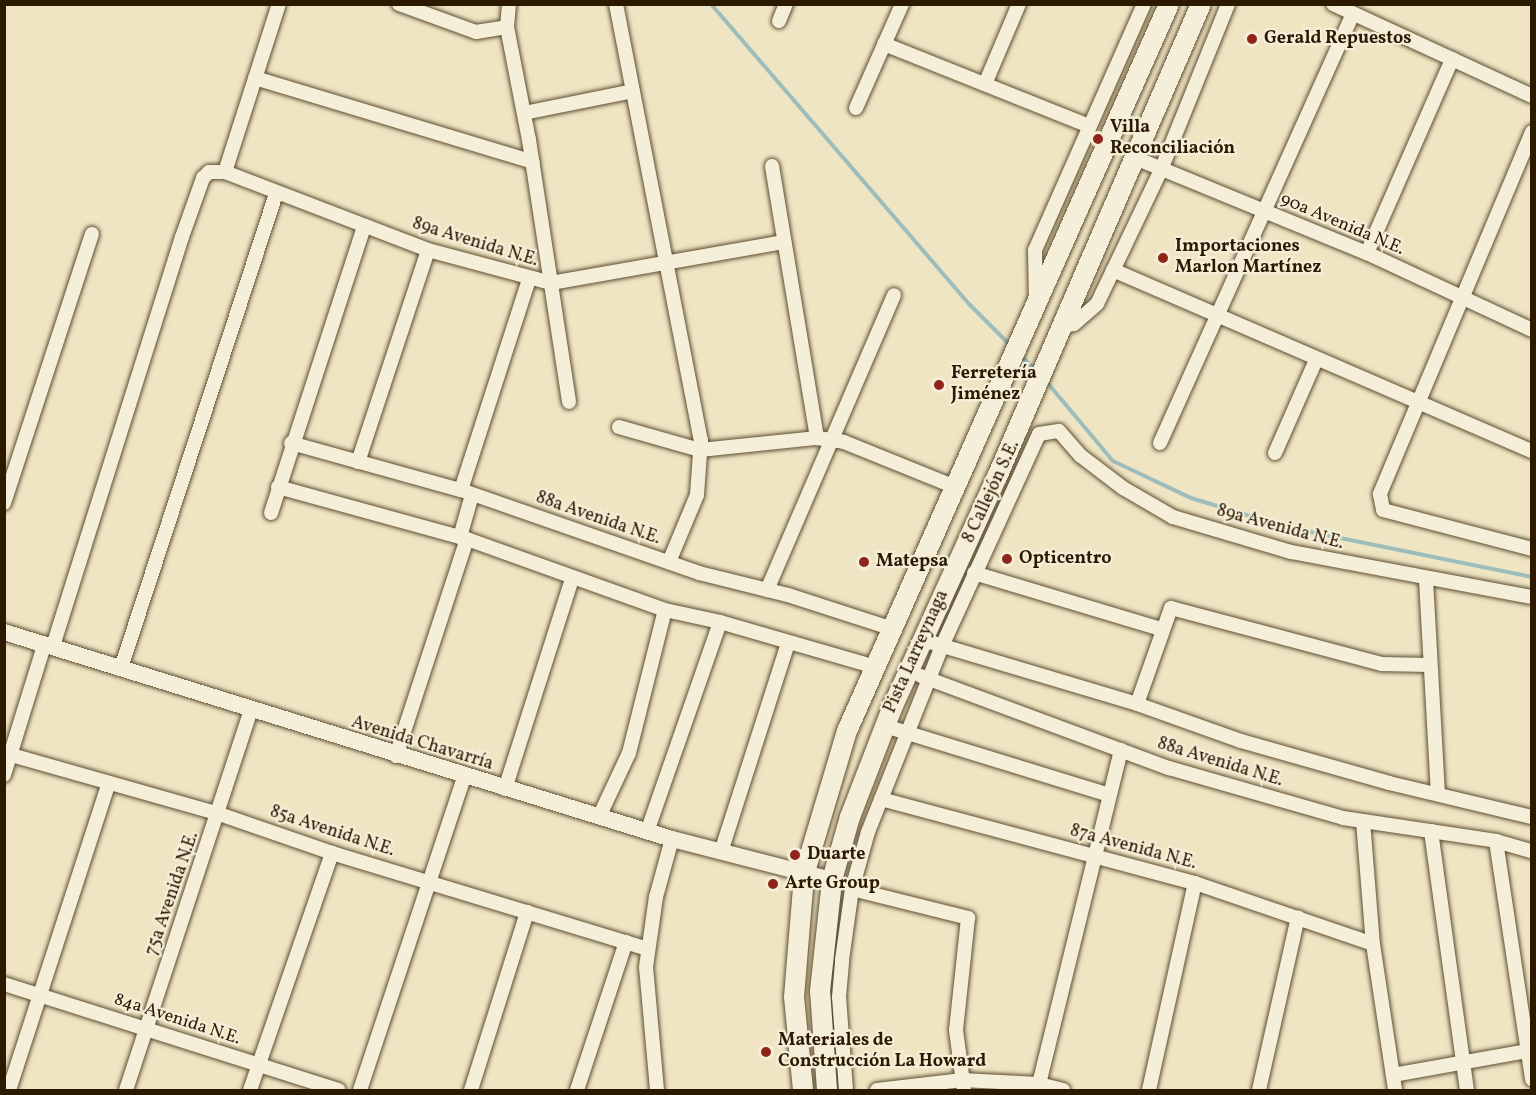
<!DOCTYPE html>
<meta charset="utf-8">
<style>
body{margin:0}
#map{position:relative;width:1536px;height:1095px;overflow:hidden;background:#efe5c3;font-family:Vollkorn,serif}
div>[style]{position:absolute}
.stream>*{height:4px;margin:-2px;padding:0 2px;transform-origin:2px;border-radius:2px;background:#9cbdbc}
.roads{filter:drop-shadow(0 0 2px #5d4d31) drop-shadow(0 0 2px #5d4d31)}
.minor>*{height:14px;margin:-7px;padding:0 7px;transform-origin:7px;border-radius:7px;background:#f5eed8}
.tertiary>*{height:16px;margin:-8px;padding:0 8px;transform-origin:8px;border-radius:8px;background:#f5eed8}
.secondary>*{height:20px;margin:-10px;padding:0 10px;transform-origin:10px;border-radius:10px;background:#f5eed8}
.dots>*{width:16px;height:16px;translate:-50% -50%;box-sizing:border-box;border:3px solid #f5eed8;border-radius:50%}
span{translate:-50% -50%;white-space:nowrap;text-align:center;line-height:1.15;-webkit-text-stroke:4.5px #f5eed8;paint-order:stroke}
.poi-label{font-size:18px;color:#2c1a00;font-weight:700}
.left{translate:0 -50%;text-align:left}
.street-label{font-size:18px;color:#2c1a00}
.frame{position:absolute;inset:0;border:6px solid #2c1a00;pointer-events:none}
</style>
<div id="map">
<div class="stream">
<div style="left:711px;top:4px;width:396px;rotate:49.3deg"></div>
<div style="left:969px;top:304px;width:58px;rotate:45deg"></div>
<div style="left:1020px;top:354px;width:22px;rotate:47deg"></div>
<div style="left:1045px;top:380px;width:106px;rotate:50deg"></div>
<div style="left:1113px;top:461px;width:86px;rotate:25.4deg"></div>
<div style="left:1191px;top:498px;width:99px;rotate:17deg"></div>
<div style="left:1286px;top:527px;width:251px;rotate:11.5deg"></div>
</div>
<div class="roads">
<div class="minor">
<div style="left:399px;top:4px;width:82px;rotate:20deg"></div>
<div style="left:476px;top:32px;width:31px;rotate:-9deg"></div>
<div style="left:509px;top:4px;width:23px;rotate:95deg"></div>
<div style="left:507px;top:27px;width:115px;rotate:79deg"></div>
<div style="left:529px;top:140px;width:265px;rotate:81.3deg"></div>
<div style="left:616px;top:4px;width:444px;rotate:79deg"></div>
<div style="left:701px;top:440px;width:55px;rotate:94.2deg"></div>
<div style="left:697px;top:495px;width:73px;rotate:112.7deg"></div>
<div style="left:1333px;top:4px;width:219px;rotate:24.8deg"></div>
<div style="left:779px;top:21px;width:18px;rotate:-68deg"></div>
<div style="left:884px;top:44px;width:221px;rotate:21.8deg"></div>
<div style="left:255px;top:78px;width:290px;rotate:16.8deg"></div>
<div style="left:985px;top:84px;width:87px;rotate:-67deg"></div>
<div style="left:856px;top:108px;width:114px;rotate:-66.1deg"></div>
<div style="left:524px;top:113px;width:111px;rotate:-11.4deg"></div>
<div style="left:1532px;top:132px;width:393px;rotate:112.8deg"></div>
<div style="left:1380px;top:494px;width:16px;rotate:79deg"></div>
<div style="left:1383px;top:510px;width:154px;rotate:14.7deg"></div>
<div style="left:1135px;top:158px;width:251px;rotate:22.3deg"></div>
<div style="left:1367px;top:253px;width:182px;rotate:25deg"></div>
<div style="left:772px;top:166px;width:276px;rotate:80.6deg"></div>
<div style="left:225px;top:172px;width:176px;rotate:-72.2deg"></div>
<div style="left:1367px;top:253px;width:212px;rotate:-66.3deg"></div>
<div style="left:1113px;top:270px;width:456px;rotate:23.4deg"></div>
<div style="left:1036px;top:302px;width:52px;rotate:-91.1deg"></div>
<div style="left:1035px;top:250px;width:269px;rotate:-66.1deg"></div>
<div style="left:1061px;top:326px;width:13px;rotate:-9deg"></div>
<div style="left:1074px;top:324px;width:30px;rotate:-41deg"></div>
<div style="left:1097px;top:304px;width:148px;rotate:-64.5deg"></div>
<div style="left:1161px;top:170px;width:179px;rotate:-68deg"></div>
<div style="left:619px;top:427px;width:84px;rotate:15.9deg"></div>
<div style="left:700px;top:450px;width:118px;rotate:-5.9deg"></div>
<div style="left:817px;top:438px;width:27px;rotate:8deg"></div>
<div style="left:844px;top:442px;width:118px;rotate:22deg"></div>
<div style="left:291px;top:443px;width:176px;rotate:15.5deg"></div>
<div style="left:461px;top:490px;width:252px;rotate:19.2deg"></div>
<div style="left:699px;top:573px;width:92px;rotate:13.9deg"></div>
<div style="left:788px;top:595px;width:110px;rotate:17.9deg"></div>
<div style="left:1160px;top:443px;width:470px;rotate:-65.8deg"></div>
<div style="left:1275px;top:453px;width:102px;rotate:-66.2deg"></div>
<div style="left:358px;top:462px;width:223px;rotate:-71.7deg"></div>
<div style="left:278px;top:487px;width:196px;rotate:15.4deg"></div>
<div style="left:467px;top:539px;width:210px;rotate:19.7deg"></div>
<div style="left:665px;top:610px;width:56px;rotate:12.3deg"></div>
<div style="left:720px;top:622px;width:162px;rotate:16.1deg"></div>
<div style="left:461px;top:490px;width:221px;rotate:-72.1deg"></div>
<div style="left:4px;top:503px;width:283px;rotate:-71.9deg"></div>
<div style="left:271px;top:513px;width:302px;rotate:-72deg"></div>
<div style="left:460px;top:537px;width:44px;rotate:-74.1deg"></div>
<div style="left:974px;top:573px;width:195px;rotate:16.7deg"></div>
<div style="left:1426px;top:580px;width:213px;rotate:86.8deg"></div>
<div style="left:767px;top:590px;width:321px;rotate:-66.7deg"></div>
<div style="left:933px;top:643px;width:213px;rotate:16.6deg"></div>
<div style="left:1137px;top:704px;width:110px;rotate:19.6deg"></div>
<div style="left:1241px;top:741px;width:154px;rotate:15.8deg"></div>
<div style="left:1389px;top:783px;width:147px;rotate:13.4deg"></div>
<div style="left:53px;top:646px;width:429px;rotate:-72.5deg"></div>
<div style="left:182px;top:237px;width:63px;rotate:-70.4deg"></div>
<div style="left:203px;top:178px;width:8px;rotate:-45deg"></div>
<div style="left:209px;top:172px;width:16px"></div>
<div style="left:225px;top:172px;width:217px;rotate:21deg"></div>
<div style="left:428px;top:250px;width:127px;rotate:15deg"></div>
<div style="left:551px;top:283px;width:237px;rotate:-10deg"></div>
<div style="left:121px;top:668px;width:500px;rotate:-71.9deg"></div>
<div style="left:921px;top:676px;width:265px;rotate:20.4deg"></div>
<div style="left:1169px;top:768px;width:181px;rotate:16deg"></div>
<div style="left:1343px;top:818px;width:155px;rotate:8.5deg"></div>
<div style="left:1496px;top:841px;width:37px;rotate:16deg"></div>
<div style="left:1137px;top:704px;width:102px;rotate:-70.5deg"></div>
<div style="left:1171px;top:608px;width:217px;rotate:14.9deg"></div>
<div style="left:1381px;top:664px;width:49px;rotate:1.2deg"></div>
<div style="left:885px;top:726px;width:234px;rotate:17.1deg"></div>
<div style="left:4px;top:753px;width:223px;rotate:15.8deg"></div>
<div style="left:219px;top:814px;width:120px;rotate:19deg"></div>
<div style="left:332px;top:853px;width:330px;rotate:16.9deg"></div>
<div style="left:396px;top:756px;width:228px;rotate:-71.9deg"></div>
<div style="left:4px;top:775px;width:135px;rotate:-72.8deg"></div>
<div style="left:505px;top:789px;width:220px;rotate:-72.3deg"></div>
<div style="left:881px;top:799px;width:325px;rotate:15deg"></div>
<div style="left:1195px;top:883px;width:188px;rotate:18.9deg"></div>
<div style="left:599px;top:817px;width:71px;rotate:-64.9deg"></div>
<div style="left:629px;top:753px;width:147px;rotate:-75.9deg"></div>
<div style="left:1363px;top:821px;width:123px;rotate:85.4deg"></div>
<div style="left:1373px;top:944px;width:148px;rotate:81.4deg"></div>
<div style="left:1431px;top:831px;width:261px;rotate:82.1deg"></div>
<div style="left:647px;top:832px;width:222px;rotate:-70.8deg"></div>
<div style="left:1496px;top:841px;width:241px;rotate:81.4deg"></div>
<div style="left:721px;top:852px;width:219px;rotate:-72.2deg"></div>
<div style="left:852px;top:889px;width:120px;rotate:14deg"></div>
<div style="left:968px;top:918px;width:113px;rotate:96.1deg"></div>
<div style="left:956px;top:1030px;width:61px;rotate:82.4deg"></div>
<div style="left:4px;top:984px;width:351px;rotate:17.6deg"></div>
<div style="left:1393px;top:1075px;width:137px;rotate:-10.1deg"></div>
<div style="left:1039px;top:1084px;width:344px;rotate:-76.2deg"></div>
<div style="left:9px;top:1090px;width:323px;rotate:-72deg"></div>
<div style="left:126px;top:1090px;width:401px;rotate:-71.8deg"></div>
<div style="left:250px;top:1090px;width:251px;rotate:-70.9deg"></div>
<div style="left:360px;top:1090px;width:330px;rotate:-71.6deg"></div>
<div style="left:471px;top:1090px;width:187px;rotate:-72.5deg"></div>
<div style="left:577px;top:1090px;width:156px;rotate:-71.7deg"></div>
<div style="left:657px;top:1090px;width:123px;rotate:-95.1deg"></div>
<div style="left:646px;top:967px;width:71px;rotate:-81.9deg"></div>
<div style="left:656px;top:897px;width:60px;rotate:-74.6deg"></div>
<div style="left:846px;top:1090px;width:93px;rotate:-94.3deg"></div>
<div style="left:839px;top:997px;width:37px;rotate:-85deg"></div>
<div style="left:842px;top:960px;width:72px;rotate:-82deg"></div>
<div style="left:852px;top:889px;width:59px;rotate:-74.3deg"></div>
<div style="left:868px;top:832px;width:200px;rotate:-68.3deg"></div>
<div style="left:942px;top:646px;width:233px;rotate:-65.4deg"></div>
<div style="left:1039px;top:434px;width:20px;rotate:-9deg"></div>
<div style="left:1059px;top:431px;width:33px;rotate:49deg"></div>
<div style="left:1081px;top:456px;width:53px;rotate:37.3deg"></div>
<div style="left:1123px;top:488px;width:58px;rotate:30.1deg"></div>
<div style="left:1173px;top:517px;width:123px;rotate:16.5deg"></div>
<div style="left:1291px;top:552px;width:245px;rotate:10.6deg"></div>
<div style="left:877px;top:1090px;width:86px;rotate:-6.7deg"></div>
<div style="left:962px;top:1080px;width:77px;rotate:3deg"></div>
<div style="left:1039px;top:1084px;width:25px;rotate:14deg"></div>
<div style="left:1149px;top:1090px;width:212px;rotate:-77.5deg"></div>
<div style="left:1259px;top:1090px;width:177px;rotate:-77.3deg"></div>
</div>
<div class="tertiary">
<div style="left:4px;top:632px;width:699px;rotate:17.22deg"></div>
<div style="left:672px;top:839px;width:165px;rotate:14.4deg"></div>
</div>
<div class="secondary">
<div style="left:803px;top:1090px;width:93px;rotate:-95.5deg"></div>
<div style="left:794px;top:997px;width:122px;rotate:-85.3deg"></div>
<div style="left:804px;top:875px;width:150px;rotate:-73.4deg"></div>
<div style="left:847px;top:731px;width:795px;rotate:-66.11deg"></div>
<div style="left:827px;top:1090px;width:99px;rotate:-94deg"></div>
<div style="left:820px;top:991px;width:112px;rotate:-83.8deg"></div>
<div style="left:832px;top:880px;width:66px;rotate:-74.1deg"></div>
<div style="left:850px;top:817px;width:117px;rotate:-68.9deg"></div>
<div style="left:892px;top:708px;width:254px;rotate:-65.6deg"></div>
<div style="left:997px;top:477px;width:515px;rotate:-66.67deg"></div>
</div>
</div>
<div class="dots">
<div style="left:1252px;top:39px;background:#8f2418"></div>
<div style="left:1098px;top:139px;background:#8f2418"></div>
<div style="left:1163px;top:258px;background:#8f2418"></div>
<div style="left:939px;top:385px;background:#8f2418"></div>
<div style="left:1007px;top:559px;background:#8f2418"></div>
<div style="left:864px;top:562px;background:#8f2418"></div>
<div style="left:795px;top:855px;background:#8f2418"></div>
<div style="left:773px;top:884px;background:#8f2418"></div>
<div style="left:766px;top:1052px;background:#8f2418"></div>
</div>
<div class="poi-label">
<span class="left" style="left:1264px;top:39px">Gerald Repuestos</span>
<span class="left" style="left:1110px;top:139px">Villa<br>Reconciliación</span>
<span class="left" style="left:1175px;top:258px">Importaciones<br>Marlon Martínez</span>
<span class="left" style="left:951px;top:385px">Ferretería<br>Jiménez</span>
<span class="left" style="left:1019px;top:559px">Opticentro</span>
<span class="left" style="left:876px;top:562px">Matepsa</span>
<span class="left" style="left:807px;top:855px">Duarte</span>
<span class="left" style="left:785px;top:884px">Arte Group</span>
<span class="left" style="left:778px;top:1052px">Materiales de<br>Construcción La Howard</span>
</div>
<div class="street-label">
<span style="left:1342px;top:225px;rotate:23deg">90a Avenida N.E.</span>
<span style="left:475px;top:243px;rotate:17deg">89a Avenida N.E.</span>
<span style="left:992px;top:492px;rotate:-65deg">8 Callejón S.E.</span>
<span style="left:598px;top:519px;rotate:19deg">88a Avenida N.E.</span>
<span style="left:1280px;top:528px;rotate:15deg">89a Avenida N.E.</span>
<span style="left:917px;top:652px;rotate:-66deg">Pista Larreynaga</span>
<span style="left:422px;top:744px;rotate:17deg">Avenida Chavarría</span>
<span style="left:1220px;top:763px;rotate:17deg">88a Avenida N.E.</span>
<span style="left:332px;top:832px;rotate:18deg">85a Avenida N.E.</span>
<span style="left:1133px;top:848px;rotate:15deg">87a Avenida N.E.</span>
<span style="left:173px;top:894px;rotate:-71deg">75a Avenida N.E.</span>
<span style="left:177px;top:1020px;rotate:18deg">84a Avenida N.E.</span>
</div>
<div class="frame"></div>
</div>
